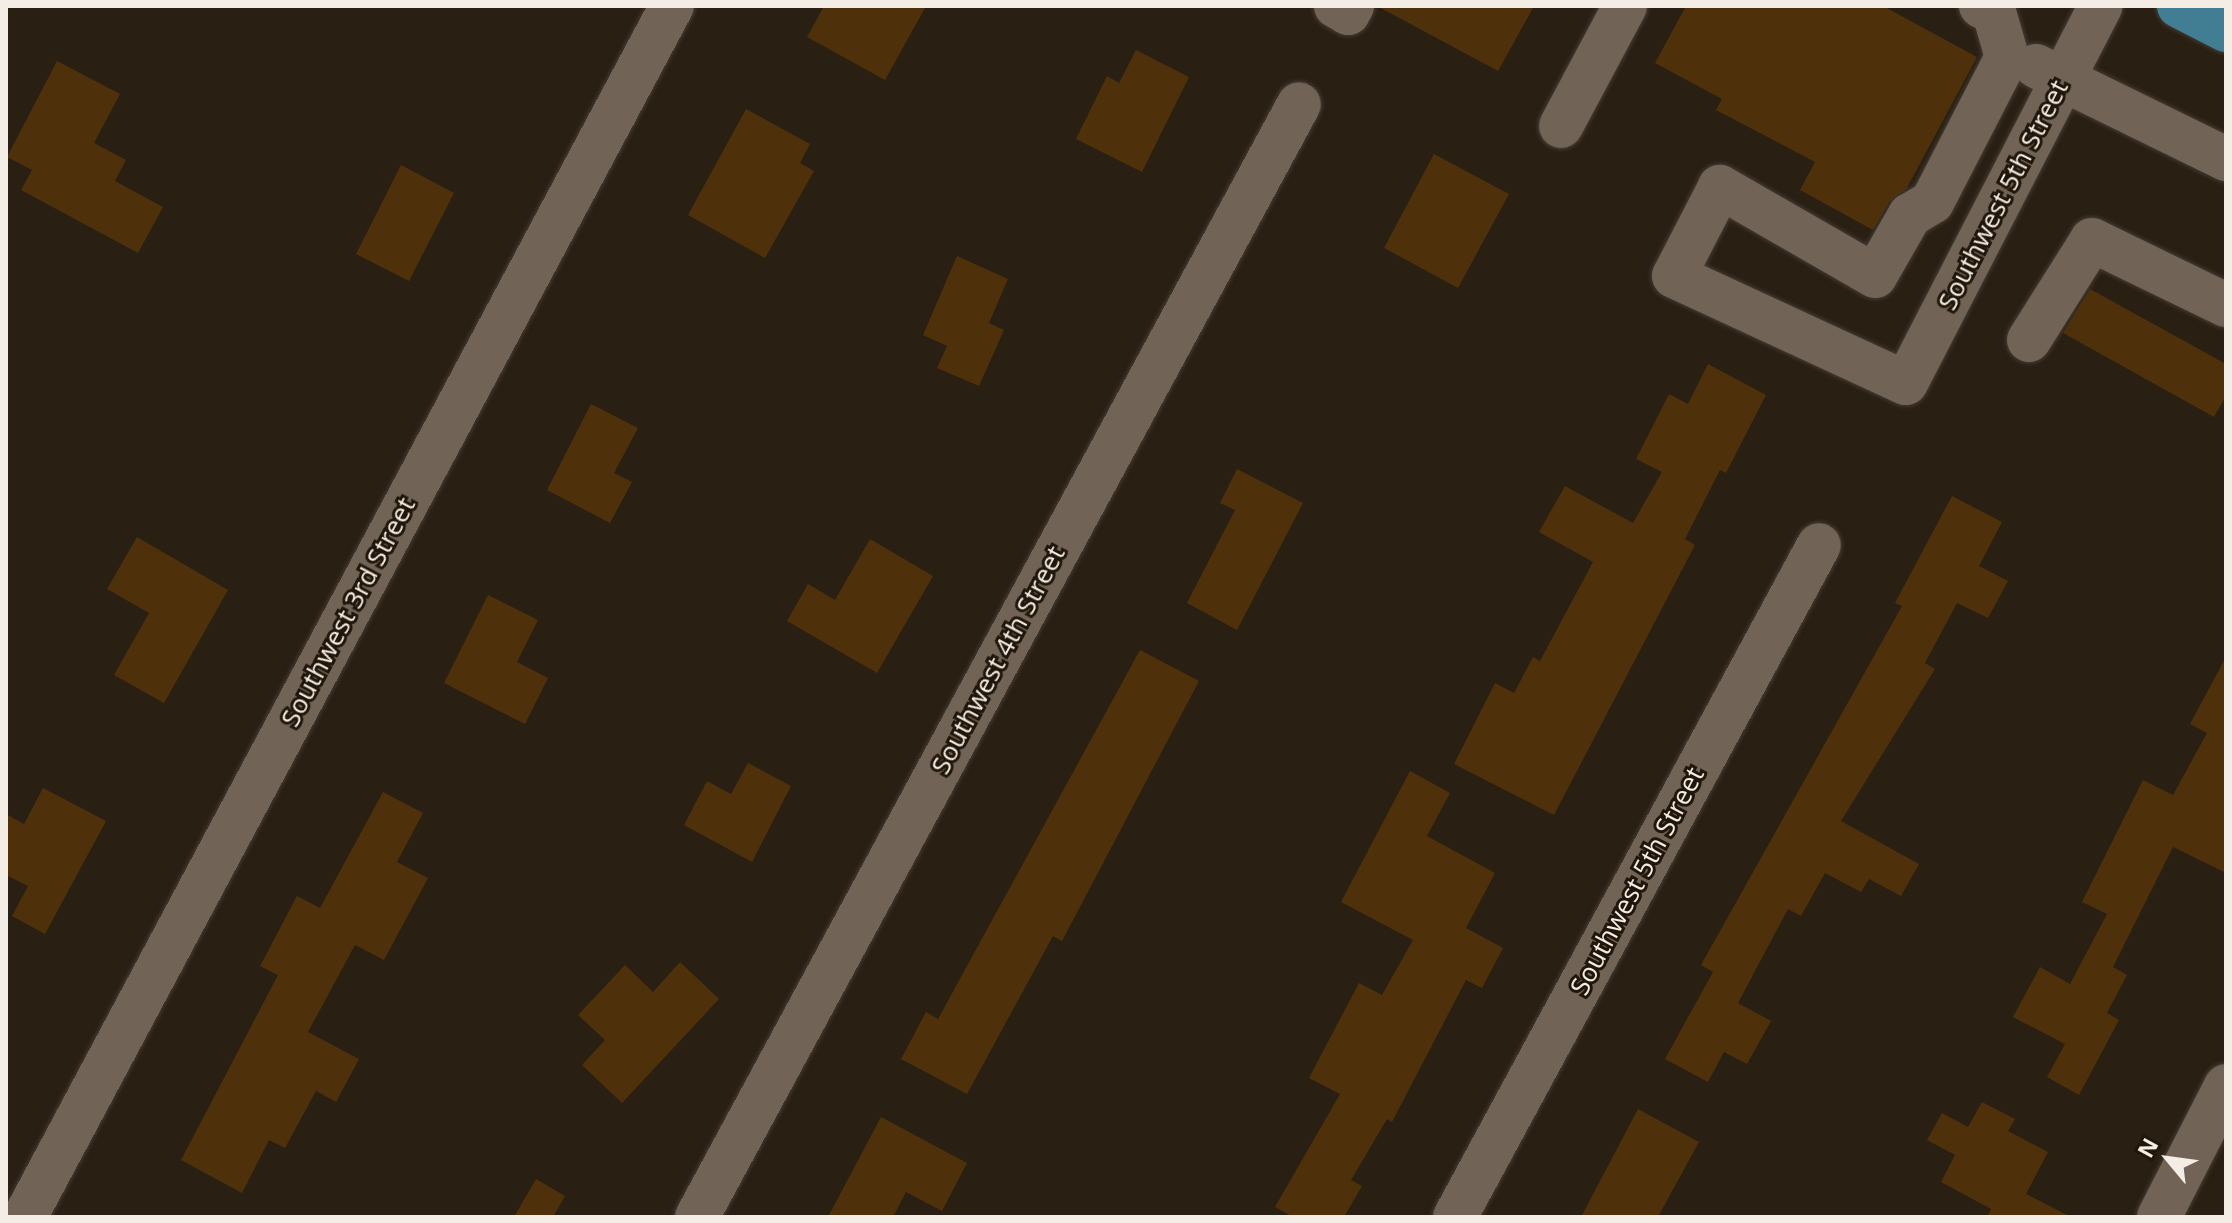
<!DOCTYPE html>
<style>
body{margin:0}
#map{position:relative;width:2232px;height:1223px;overflow:hidden;background:#2a1f13;font-family:"Open Sans",sans-serif}
div>[style]{position:absolute}
.building>*{inset:0;background:#4e310a}
.roads{filter:drop-shadow(0 0 2px #443b33) drop-shadow(0 0 2px #443b33)}
.minor>*{height:44px;margin:-22px;padding:0 22px;transform-origin:22px;border-radius:22px;background:#716456}
.major>*{height:44px;margin:-22px;padding:0 22px;transform-origin:22px;border-radius:22px;background:#427e93}
span{translate:-50% -50%;white-space:nowrap;text-align:center;line-height:1.15;-webkit-text-stroke:6px #21160a;paint-order:stroke}
.street-label{font-size:26px;color:#f4ede5}
.frame{position:absolute;inset:0;border:8px solid #f4ede5;pointer-events:none}
.north{position:absolute;left:2128px;top:1119px;width:80px;height:80px;-webkit-text-stroke:6px #21160a;paint-order:stroke;rotate:299deg;font-size:22px;font-weight:700;line-height:32px;text-align:center;color:#f4ede5}
.north::after{content:'';display:block;margin:auto;width:28px;height:36px;background:#f4ede5;clip-path:polygon(50% 0,100% 100%,50% 72%,0 100%)}
</style>
<div id="map">
<div class="building">
<div style="clip-path:polygon(824px 6px,926px 6px,885px 80px,807px 37px)"></div>
<div style="clip-path:polygon(1377px 6px,1534px 6px,1498px 71px)"></div>
<div style="clip-path:polygon(1686px 6px,1883px 6px,1977px 57px,1907px 188px,1889px 202px,1873px 230px,1800px 190px,1815px 162px,1716px 110px,1722px 99px,1655px 63px)"></div>
<div style="clip-path:polygon(1136px 50px,1189px 77px,1142px 172px,1076px 139px,1107px 76px,1119px 83px)"></div>
<div style="clip-path:polygon(57px 61px,120px 94px,94px 143px,126px 160px,115px 181px,163px 207px,138px 253px,21px 190px,32px 170px,7px 157px)"></div>
<div style="clip-path:polygon(746px 109px,810px 144px,800px 163px,814px 171px,765px 258px,688px 215px)"></div>
<div style="clip-path:polygon(1434px 154px,1509px 194px,1458px 288px,1384px 248px)"></div>
<div style="clip-path:polygon(401px 165px,454px 193px,409px 281px,356px 254px)"></div>
<div style="clip-path:polygon(957px 256px,1008px 279px,989px 323px,1004px 330px,979px 386px,937px 368px,947px 346px,923px 335px)"></div>
<div style="clip-path:polygon(2090px 289px,2226px 364px,2226px 396px,2214px 417px,2063px 333px)"></div>
<div style="clip-path:polygon(1708px 364px,1766px 395px,1726px 473px,1720px 470px,1685px 539px,1695px 545px,1554px 815px,1454px 764px,1495px 683px,1514px 693px,1533px 657px,1540px 661px,1593px 562px,1539px 532px,1565px 486px,1633px 523px,1662px 472px,1636px 459px,1669px 394px,1688px 404px)"></div>
<div style="clip-path:polygon(591px 404px,638px 428px,614px 473px,632px 482px,610px 523px,547px 490px)"></div>
<div style="clip-path:polygon(1237px 469px,1303px 503px,1237px 630px,1187px 603px,1235px 510px,1220px 503px)"></div>
<div style="clip-path:polygon(1952px 496px,2002px 522px,1979px 566px,2008px 581px,1988px 618px,1957px 603px,1925px 663px,1935px 669px,1841px 821px,1919px 864px,1901px 896px,1869px 879px,1861px 892px,1825px 873px,1801px 916px,1788px 909px,1738px 1003px,1771px 1021px,1747px 1064px,1724px 1052px,1708px 1082px,1665px 1059px,1713px 972px,1701px 965px,1902px 606px,1895px 603px)"></div>
<div style="clip-path:polygon(137px 537px,228px 590px,164px 703px,114px 675px,149px 613px,107px 589px)"></div>
<div style="clip-path:polygon(870px 539px,933px 576px,877px 673px,787px 621px,808px 584px,835px 600px)"></div>
<div style="clip-path:polygon(488px 595px,538px 620px,517px 662px,548px 678px,525px 724px,444px 683px)"></div>
<div style="clip-path:polygon(1140px 650px,1199px 681px,1062px 941px,1053px 936px,967px 1094px,901px 1059px,926px 1012px,938px 1019px)"></div>
<div style="clip-path:polygon(2226px 657px,2226px 873px,2173px 847px,2113px 967px,2127px 975px,2107px 1013px,2119px 1020px,2079px 1095px,2047px 1077px,2065px 1044px,2013px 1017px,2040px 967px,2070px 984px,2107px 914px,2082px 902px,2143px 780px,2173px 795px,2207px 733px,2190px 724px)"></div>
<div style="clip-path:polygon(748px 763px,791px 786px,752px 862px,684px 825px,707px 781px,731px 794px)"></div>
<div style="clip-path:polygon(1410px 771px,1450px 793px,1427px 836px,1495px 873px,1466px 928px,1503px 948px,1482px 988px,1466px 980px,1392px 1122px,1387px 1119px,1351px 1180px,1362px 1186px,1344px 1217px,1293px 1217px,1275px 1207px,1340px 1094px,1309px 1078px,1359px 983px,1382px 995px,1413px 940px,1341px 902px)"></div>
<div style="clip-path:polygon(43px 788px,106px 821px,45px 934px,12px 916px,28px 886px,6px 875px,6px 814px,24px 824px)"></div>
<div style="clip-path:polygon(383px 792px,423px 813px,397px 862px,428px 878px,384px 960px,355px 945px,308px 1032px,359px 1059px,336px 1102px,316px 1091px,285px 1148px,269px 1140px,242px 1193px,181px 1160px,278px 975px,260px 966px,297px 896px,320px 908px)"></div>
<div style="clip-path:polygon(680px 962px,719px 999px,622px 1103px,582px 1065px,605px 1040px,578px 1015px,625px 965px,653px 992px)"></div>
<div style="clip-path:polygon(1982px 1102px,2015px 1119px,2008px 1131px,2048px 1152px,2026px 1194px,2071px 1217px,1987px 1217px,1991px 1209px,1941px 1182px,1955px 1155px,1927px 1140px,1942px 1113px,1968px 1127px)"></div>
<div style="clip-path:polygon(1638px 1109px,1699px 1142px,1658px 1217px,1581px 1217px)"></div>
<div style="clip-path:polygon(881px 1117px,967px 1163px,942px 1211px,906px 1192px,893px 1217px,828px 1217px)"></div>
<div style="clip-path:polygon(536px 1179px,565px 1196px,553px 1217px,514px 1217px)"></div>
</div>
<div class="roads">
<div class="minor">
<div style="left:1336px;top:6px;width:14px;rotate:30deg"></div>
<div style="left:1348px;top:13px;width:8px;rotate:-60deg"></div>
<div style="left:1981px;top:6px;width:14px;rotate:25deg"></div>
<div style="left:1994px;top:12px;width:47px;rotate:73.9deg"></div>
<div style="left:2007px;top:57px;width:163px;rotate:117.3deg"></div>
<div style="left:1932px;top:202px;width:26px;rotate:149deg"></div>
<div style="left:1910px;top:215px;width:70px;rotate:119.8deg"></div>
<div style="left:1875px;top:276px;width:179px;rotate:-150.1deg"></div>
<div style="left:1720px;top:187px;width:100px;rotate:117.3deg"></div>
<div style="left:1674px;top:276px;width:255px;rotate:24.8deg"></div>
<div style="left:1906px;top:383px;width:424px;rotate:-62.7deg"></div>
<div style="left:2036px;top:66px;width:212px;rotate:26.1deg"></div>
<div style="left:1561px;top:126px;width:136px;rotate:-61.9deg"></div>
<div style="left:2029px;top:340px;width:118px;rotate:-57.8deg"></div>
<div style="left:2092px;top:240px;width:149px;rotate:25.9deg"></div>
<div style="left:25px;top:1217px;width:1373px;rotate:-61.89deg"></div>
<div style="left:697px;top:1217px;width:1265px;rotate:-61.59deg"></div>
<div style="left:1455px;top:1217px;width:764px;rotate:-61.56deg"></div>
<div style="left:2159px;top:1217px;width:147px;rotate:-62.9deg"></div>
</div>
<div class="major">
<div style="left:2179px;top:6px;width:53px;rotate:27.1deg"></div>
</div>
</div>
<div class="street-label">
<span style="left:2003px;top:195px;rotate:-63deg">Southwest 5th Street</span>
<span style="left:348px;top:612px;rotate:-62deg">Southwest 3rd Street</span>
<span style="left:998px;top:660px;rotate:-62deg">Southwest 4th Street</span>
<span style="left:1637px;top:881px;rotate:-62deg">Southwest 5th Street</span>
</div>
<div class="frame"></div>
<div class="north">N</div>
</div>
